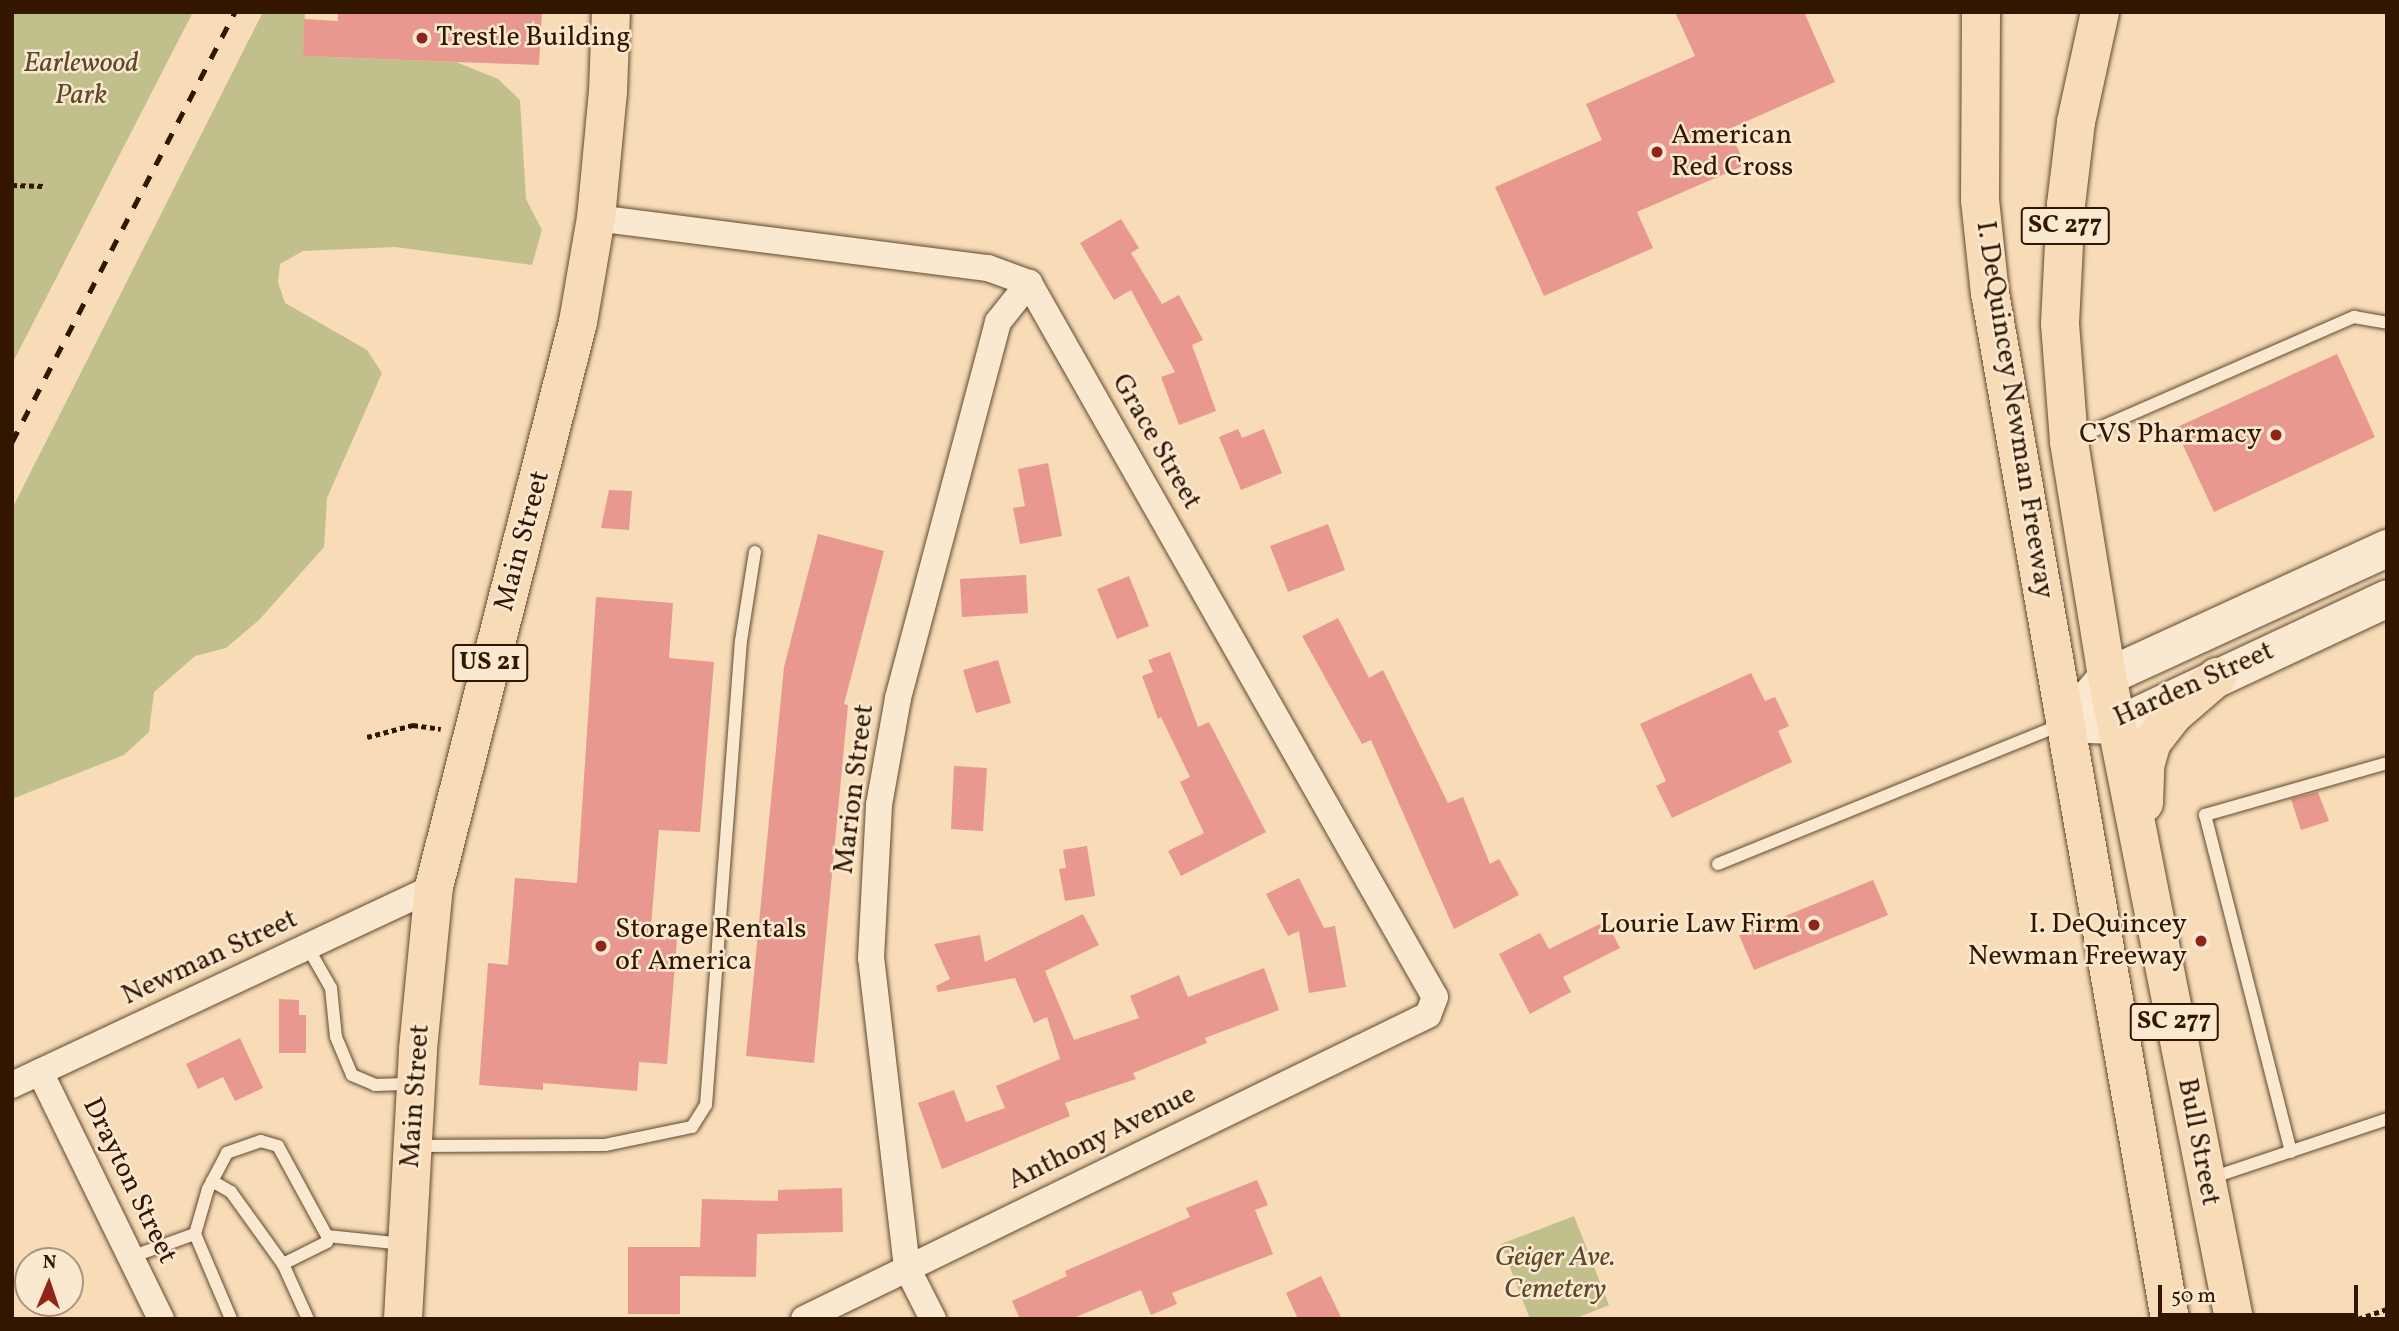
<!DOCTYPE html>
<style>
body{margin:0}
#map{position:relative;width:2399px;height:1331px;overflow:hidden;background:#f7dcb7;font-family:Vollkorn,serif}
div>[style]{position:absolute}
.green>*{inset:0;background:#c1bf8b}
.building>*{inset:0;background:#e8988f}
.path>*{height:4.5px;margin-top:-2.25px;transform-origin:0;background:repeating-linear-gradient(90deg,#321600 0 5px,transparent 0 8.5px)}
.roads{filter:drop-shadow(0 0 2px #63482e) drop-shadow(0 0 2px #63482e)}
.lane>*{height:12px;margin:-6px;padding:0 6px;transform-origin:6px;border-radius:6px;background:#fae8d0}
.street>*{height:26px;margin:-13px;padding:0 13px;transform-origin:13px;border-radius:13px;background:#fae8d0}
.secondary>*{height:37px;margin:-18.5px;padding:0 18.5px;transform-origin:18.5px;border-radius:18.5px;background:#fae8d0}
.primary>*{height:38px;margin:-19px;padding:0 19px;transform-origin:19px;border-radius:19px;background:#f7dcb7}
.highway>*{height:38px;margin:-19px;padding:0 19px;transform-origin:19px;border-radius:19px;background:#f7dcb7}
.rail>*{height:5px;margin-top:-2.5px;transform-origin:0;background:repeating-linear-gradient(90deg,#321600 0 12px,transparent 0 24px)}
.dots>*{width:19px;height:19px;translate:-50% -50%;box-sizing:border-box;border:4px solid #fae8d0;border-radius:50%}
span{translate:-50% -50%;white-space:nowrap;text-align:center;line-height:1.15;-webkit-text-stroke:5px #fae8d0;paint-order:stroke}
.shield-label span{padding:2px 5px;background:#fae8d0;border:2px solid;border-radius:5px;-webkit-text-stroke-width:0}
.shield-label{font-size:26px;color:#321600;font-weight:700}
.poi-label{font-size:28px;color:#321600}
.left{translate:0 -50%;text-align:left}
.right{translate:-100% -50%;text-align:right}
.park-label{font-size:28px;color:#5d492a;font-style:italic}
.street-label{font-size:28px;color:#321600}
.frame{position:absolute;inset:0;border:14px solid #321600;pointer-events:none}
.north{position:absolute;left:14px;top:1247px;width:70px;height:70px;box-sizing:border-box;background:#fae8d0;border:2px solid #aa947d;border-radius:50%;rotate:2deg;font-size:19px;font-weight:700;line-height:28px;text-align:center;color:#321600}
.north::after{content:'';display:block;margin:auto;width:24px;height:32px;background:#8f2418;clip-path:polygon(50% 0,100% 100%,50% 72%,0 100%)}
.scale{position:absolute;left:2158px;top:1285px;width:200px;height:32px;box-sizing:border-box;border:4px solid #321600;border-top:0;padding-left:9px;font-size:21px;line-height:24px;white-space:nowrap;color:#321600;-webkit-text-stroke:5px #fae8d0;paint-order:stroke}
</style>
<div id="map">
<div class="green">
<div style="clip-path:polygon(12px 12px,193px 12px,12px 364px)"></div>
<div style="clip-path:polygon(263px 12px,305px 12px,303px 56px,456px 62px,498px 79px,520px 100px,526px 199px,542px 230px,532px 265px,395px 247px,303px 251px,280px 264px,278px 282px,285px 303px,367px 350px,382px 373px,327px 498px,324px 547px,259px 620px,226px 648px,195px 656px,154px 692px,149px 732px,124px 755px,12px 799px,12px 509px)"></div>
<div style="clip-path:polygon(1574px 1216px,1609px 1305px,1574px 1319px,1530px 1319px,1501px 1244px)"></div>
</div>
<div class="building">
<div style="clip-path:polygon(338px 12px,542px 12px,539px 65px,303px 56px,304px 19px,338px 21px)"></div>
<div style="clip-path:polygon(1675px 12px,1804px 12px,1835px 82px,1729px 129px,1745px 165px,1637px 212px,1653px 248px,1544px 296px,1495px 187px,1602px 140px,1586px 104px,1695px 56px)"></div>
<div style="clip-path:polygon(1121px 219px,1139px 248px,1131px 253px,1162px 304px,1179px 295px,1203px 340px,1192px 345px,1216px 411px,1179px 425px,1161px 377px,1175px 372px,1131px 290px,1114px 300px,1080px 243px)"></div>
<div style="clip-path:polygon(2337px 354px,2375px 437px,2214px 512px,2175px 428px)"></div>
<div style="clip-path:polygon(1238px 429px,1242px 438px,1264px 429px,1282px 473px,1241px 490px,1219px 437px)"></div>
<div style="clip-path:polygon(1048px 463px,1062px 536px,1020px 544px,1013px 508px,1025px 506px,1018px 469px)"></div>
<div style="clip-path:polygon(609px 490px,632px 491px,629px 530px,601px 528px)"></div>
<div style="clip-path:polygon(1328px 524px,1345px 570px,1288px 592px,1270px 546px)"></div>
<div style="clip-path:polygon(818px 534px,884px 551px,844px 704px,848px 705px,814px 1063px,746px 1056px,784px 667px)"></div>
<div style="clip-path:polygon(1026px 575px,1028px 613px,962px 617px,960px 579px)"></div>
<div style="clip-path:polygon(1129px 576px,1149px 626px,1117px 639px,1097px 589px)"></div>
<div style="clip-path:polygon(596px 597px,673px 603px,669px 658px,714px 662px,700px 832px,659px 830px,650px 937px,677px 939px,667px 1064px,639px 1062px,637px 1091px,543px 1083px,543px 1090px,479px 1085px,488px 963px,508px 965px,515px 878px,577px 883px)"></div>
<div style="clip-path:polygon(1338px 618px,1369px 678px,1383px 670px,1448px 803px,1463px 797px,1490px 864px,1499px 859px,1519px 895px,1454px 929px,1371px 740px,1362px 744px,1302px 636px)"></div>
<div style="clip-path:polygon(1170px 652px,1198px 727px,1209px 722px,1266px 832px,1181px 876px,1168px 851px,1204px 833px,1180px 782px,1190px 777px,1161px 717px,1158px 719px,1142px 676px,1153px 672px,1148px 660px)"></div>
<div style="clip-path:polygon(998px 660px,1011px 703px,976px 713px,963px 670px)"></div>
<div style="clip-path:polygon(1751px 673px,1765px 701px,1775px 697px,1789px 726px,1778px 731px,1792px 762px,1672px 818px,1656px 786px,1666px 781px,1640px 724px)"></div>
<div style="clip-path:polygon(954px 766px,987px 768px,983px 831px,951px 829px)"></div>
<div style="clip-path:polygon(2318px 792px,2329px 821px,2301px 830px,2291px 799px)"></div>
<div style="clip-path:polygon(1087px 846px,1095px 896px,1065px 901px,1059px 869px,1066px 868px,1063px 850px)"></div>
<div style="clip-path:polygon(1299px 878px,1324px 928px,1335px 926px,1346px 987px,1309px 993px,1299px 931px,1288px 936px,1266px 894px)"></div>
<div style="clip-path:polygon(1873px 880px,1888px 915px,1754px 970px,1739px 935px)"></div>
<div style="clip-path:polygon(1083px 914px,1099px 945px,1045px 971px,1074px 1040px,1139px 1018px,1130px 996px,1179px 975px,1188px 997px,1264px 968px,1279px 1010px,1205px 1038px,1207px 1043px,1133px 1073px,1136px 1079px,1065px 1103px,1070px 1116px,942px 1169px,918px 1103px,954px 1090px,966px 1122px,1005px 1108px,996px 1086px,1060px 1059px,1047px 1017px,1034px 1023px,1015px 978px,938px 992px,936px 986px,950px 979px,934px 944px,980px 935px,985px 962px)"></div>
<div style="clip-path:polygon(1606px 921px,1620px 948px,1563px 977px,1571px 992px,1530px 1014px,1499px 954px,1540px 933px,1549px 949px)"></div>
<div style="clip-path:polygon(279px 999px,299px 1000px,299px 1015px,306px 1015px,306px 1053px,279px 1053px)"></div>
<div style="clip-path:polygon(240px 1038px,263px 1088px,235px 1101px,223px 1077px,198px 1089px,186px 1064px)"></div>
<div style="clip-path:polygon(1257px 1180px,1268px 1205px,1255px 1210px,1273px 1254px,1172px 1293px,1177px 1304px,1151px 1315px,1141px 1290px,1071px 1319px,1020px 1319px,1012px 1301px,1067px 1276px,1065px 1271px,1190px 1217px,1186px 1208px)"></div>
<div style="clip-path:polygon(842px 1188px,843px 1232px,757px 1234px,756px 1277px,680px 1276px,680px 1314px,628px 1314px,628px 1247px,700px 1247px,702px 1199px,778px 1201px,778px 1190px)"></div>
<div style="clip-path:polygon(1321px 1276px,1342px 1319px,1298px 1319px,1286px 1293px)"></div>
</div>
<div class="path">
<div style="left:12px;top:185px;width:32px;rotate:2deg"></div>
<div style="left:367px;top:737px;width:48px;rotate:-14.6deg"></div>
<div style="left:413px;top:725px;width:28px;rotate:8deg"></div>
<div style="left:2358px;top:1319px;width:31px;rotate:-19deg"></div>
</div>
<div class="roads">
<div class="lane">
<div style="left:2072px;top:440px;width:308px;rotate:-23.6deg"></div>
<div style="left:2354px;top:317px;width:34px;rotate:10deg"></div>
<div style="left:1718px;top:864px;width:370px;rotate:-22.1deg"></div>
<div style="left:307px;top:946px;width:48px;rotate:60.3deg"></div>
<div style="left:331px;top:988px;width:49px;rotate:84.2deg"></div>
<div style="left:336px;top:1037px;width:41px;rotate:67.2deg"></div>
<div style="left:352px;top:1075px;width:25px;rotate:23deg"></div>
<div style="left:375px;top:1085px;width:37px;rotate:-2deg"></div>
<div style="left:416px;top:1146px;width:189px;rotate:-0.3deg"></div>
<div style="left:605px;top:1145px;width:89px;rotate:-11.7deg"></div>
<div style="left:692px;top:1127px;width:26px;rotate:-58deg"></div>
<div style="left:706px;top:1105px;width:465px;rotate:-85.7deg"></div>
<div style="left:741px;top:641px;width:90px;rotate:-81.1deg"></div>
<div style="left:2291px;top:1152px;width:348px;rotate:-104.3deg"></div>
<div style="left:2205px;top:815px;width:189px;rotate:-15.9deg"></div>
<div style="left:2211px;top:1178px;width:186px;rotate:-18.5deg"></div>
<div style="left:212px;top:1181px;width:22px;rotate:30deg"></div>
<div style="left:231px;top:1192px;width:89px;rotate:54.2deg"></div>
<div style="left:283px;top:1264px;width:49px;rotate:-26.6deg"></div>
<div style="left:327px;top:1242px;width:6px;rotate:-90deg"></div>
<div style="left:327px;top:1236px;width:102px;rotate:-118.6deg"></div>
<div style="left:278px;top:1146px;width:18px;rotate:-164deg"></div>
<div style="left:261px;top:1141px;width:36px;rotate:161deg"></div>
<div style="left:227px;top:1153px;width:41px;rotate:117.8deg"></div>
<div style="left:208px;top:1189px;width:47px;rotate:106.1deg"></div>
<div style="left:195px;top:1234px;width:92px;rotate:67deg"></div>
<div style="left:327px;top:1236px;width:77px;rotate:5.9deg"></div>
<div style="left:131px;top:1257px;width:68px;rotate:-19.8deg"></div>
<div style="left:283px;top:1264px;width:60px;rotate:65.6deg"></div>
</div>
<div class="street">
<div style="left:596px;top:218px;width:395px;rotate:7.3deg"></div>
<div style="left:988px;top:268px;width:44px;rotate:20.1deg"></div>
<div style="left:1029px;top:283px;width:821px;rotate:60.38deg"></div>
<div style="left:1435px;top:997px;width:19px;rotate:111deg"></div>
<div style="left:1428px;top:1015px;width:694px;rotate:154.03deg"></div>
<div style="left:40px;top:1072px;width:275px;rotate:63.9deg"></div>
<div style="left:12px;top:1085px;width:466px;rotate:-25.1deg"></div>
<div style="left:933px;top:1319px;width:57px;rotate:-117deg"></div>
<div style="left:907px;top:1268px;width:312px;rotate:-96.6deg"></div>
<div style="left:871px;top:958px;width:153px;rotate:-87deg"></div>
<div style="left:879px;top:805px;width:109px;rotate:-79.9deg"></div>
<div style="left:898px;top:698px;width:389px;rotate:-75.1deg"></div>
<div style="left:998px;top:322px;width:50px;rotate:-51.5deg"></div>
</div>
<div class="secondary">
<div style="left:2067px;top:723px;width:62px;rotate:-49.6deg"></div>
<div style="left:2107px;top:676px;width:308px;rotate:-24.6deg"></div>
<div style="left:2086px;top:724px;width:30px;rotate:2deg"></div>
<div style="left:2116px;top:725px;width:299px;rotate:-25.1deg"></div>
</div>
<div class="primary">
<div style="left:403px;top:1319px;width:270px;rotate:-86.8deg"></div>
<div style="left:418px;top:1049px;width:163px;rotate:-84.4deg"></div>
<div style="left:434px;top:887px;width:583px;rotate:-75.7deg"></div>
<div style="left:578px;top:322px;width:106px;rotate:-80.2deg"></div>
<div style="left:596px;top:218px;width:127px;rotate:-84.6deg"></div>
<div style="left:608px;top:92px;width:80px;rotate:-87.9deg"></div>
</div>
<div class="highway">
<div style="left:1981px;top:12px;width:188px;rotate:90.3deg"></div>
<div style="left:1980px;top:200px;width:94px;rotate:83.9deg"></div>
<div style="left:1990px;top:293px;width:1042px;rotate:80.05deg"></div>
<div style="left:2100px;top:12px;width:113px;rotate:102.3deg"></div>
<div style="left:2076px;top:122px;width:84px;rotate:96.9deg"></div>
<div style="left:2066px;top:205px;width:119px;rotate:92.9deg"></div>
<div style="left:2060px;top:324px;width:118px;rotate:85.6deg"></div>
<div style="left:2069px;top:442px;width:237px;rotate:80.8deg"></div>
<div style="left:2107px;top:676px;width:655px;rotate:78.83deg"></div>
<div style="left:2144px;top:803px;width:37px;rotate:-88deg"></div>
<div style="left:2145px;top:766px;width:25px;rotate:-74deg"></div>
<div style="left:2152px;top:742px;width:33px;rotate:-52deg"></div>
<div style="left:2172px;top:716px;width:60px;rotate:-40.9deg"></div>
</div>
</div>
<div class="rail">
<div style="left:12px;top:442px;width:484px;rotate:-62.6deg"></div>
</div>
<div class="dots">
<div style="left:422px;top:38px;background:#8f2418"></div>
<div style="left:1657px;top:152px;background:#8f2418"></div>
<div style="left:2276px;top:435px;background:#8f2418"></div>
<div style="left:1814px;top:925px;background:#8f2418"></div>
<div style="left:2201px;top:941px;background:#8f2418"></div>
<div style="left:601px;top:946px;background:#8f2418"></div>
</div>
<div class="shield-label">
<span style="left:2065px;top:226px">SC 277</span>
<span style="left:490px;top:663px">US 21</span>
<span style="left:2174px;top:1022px">SC 277</span>
</div>
<div class="poi-label">
<span class="left" style="left:436px;top:38px">Trestle Building</span>
<span class="left" style="left:1671px;top:152px">American<br>Red Cross</span>
<span class="right" style="left:2262px;top:435px">CVS Pharmacy</span>
<span class="right" style="left:1800px;top:925px">Lourie Law Firm</span>
<span class="right" style="left:2187px;top:941px">I. DeQuincey<br>Newman Freeway</span>
<span class="left" style="left:615px;top:946px">Storage Rentals<br>of America</span>
</div>
<div class="park-label">
<span style="left:81px;top:80px">Earlewood<br>Park</span>
<span style="left:1555px;top:1274px">Geiger Ave.<br>Cemetery</span>
</div>
<div class="street-label">
<span style="left:2014px;top:410px;rotate:81deg">I. DeQuincey Newman Freeway</span>
<span style="left:1156px;top:442px;rotate:60deg">Grace Street</span>
<span style="left:523px;top:541px;rotate:-75deg">Main Street</span>
<span style="left:2194px;top:685px;rotate:-24deg">Harden Street</span>
<span style="left:855px;top:789px;rotate:-83deg">Marion Street</span>
<span style="left:210px;top:958px;rotate:-25deg">Newman Street</span>
<span style="left:416px;top:1096px;rotate:-86deg">Main Street</span>
<span style="left:1102px;top:1138px;rotate:-26deg">Anthony Avenue</span>
<span style="left:2198px;top:1142px;rotate:79deg">Bull Street</span>
<span style="left:129px;top:1181px;rotate:64deg">Drayton Street</span>
</div>
<div class="frame"></div>
<div class="north">N</div>
<div class="scale">50 m</div>
</div>
